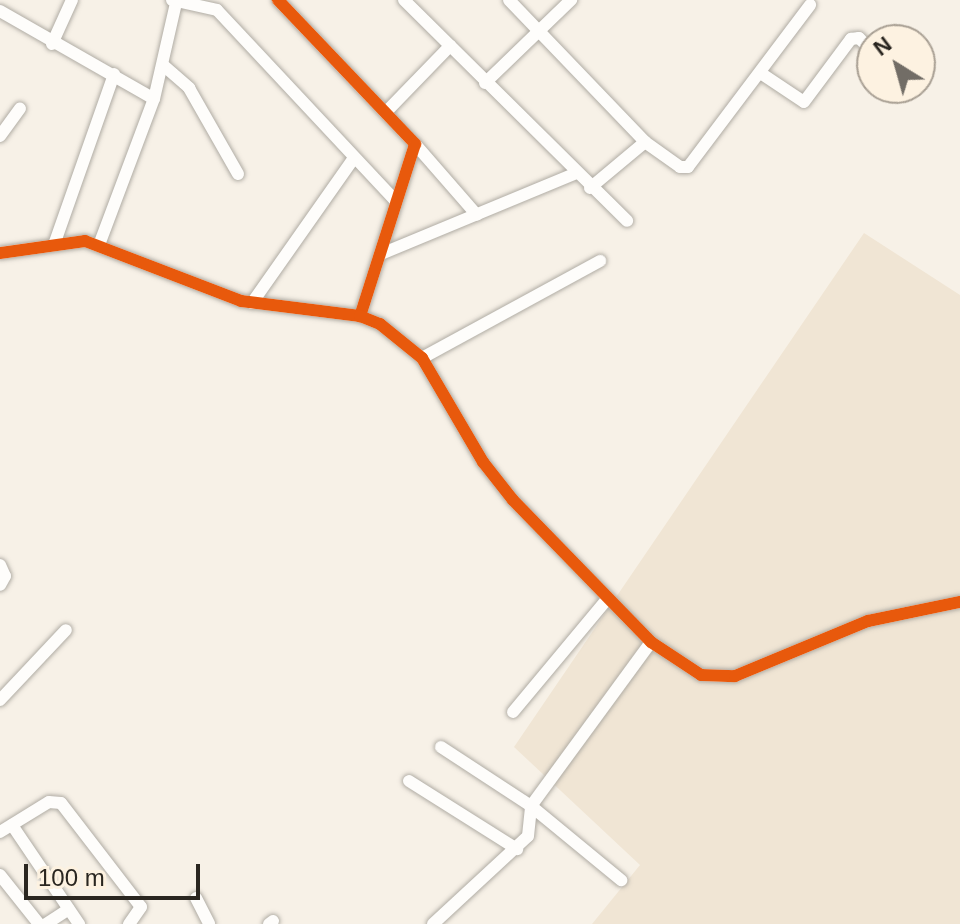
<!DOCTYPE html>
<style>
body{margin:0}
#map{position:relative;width:960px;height:924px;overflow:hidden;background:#f7f1e7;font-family:Helvetica,sans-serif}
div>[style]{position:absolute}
.built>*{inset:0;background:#f0e5d4}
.roads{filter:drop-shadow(0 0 2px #b0aca4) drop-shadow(0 0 2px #b0aca4)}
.minor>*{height:12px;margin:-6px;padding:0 6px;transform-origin:6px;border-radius:6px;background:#fefdfb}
.cycleway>*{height:12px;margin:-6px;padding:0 6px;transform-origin:6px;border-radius:6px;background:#e8590c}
span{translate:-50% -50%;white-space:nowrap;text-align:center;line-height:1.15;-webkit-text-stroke:6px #fdf2e1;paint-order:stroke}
.north{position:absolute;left:856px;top:24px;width:80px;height:80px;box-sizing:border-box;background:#fdf2e1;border:2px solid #a9a094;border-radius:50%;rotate:323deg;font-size:22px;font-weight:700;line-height:32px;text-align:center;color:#2a2620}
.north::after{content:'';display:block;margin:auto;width:28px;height:36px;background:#726d66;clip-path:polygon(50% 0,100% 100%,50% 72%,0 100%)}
.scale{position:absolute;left:24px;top:864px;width:176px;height:36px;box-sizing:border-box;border:4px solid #2a2620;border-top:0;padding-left:10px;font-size:24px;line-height:28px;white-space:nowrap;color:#2a2620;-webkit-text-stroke:6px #fdf2e1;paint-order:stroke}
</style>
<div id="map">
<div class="built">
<div style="clip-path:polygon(864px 233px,960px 295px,960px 924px,592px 924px,640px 865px,514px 747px)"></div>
</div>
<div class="roads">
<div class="minor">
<div style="left:172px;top:0;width:46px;rotate:12.5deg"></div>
<div style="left:217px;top:10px;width:260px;rotate:46.9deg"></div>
<div style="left:278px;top:0;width:199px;rotate:46.4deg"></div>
<div style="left:415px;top:144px;width:181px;rotate:107.7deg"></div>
<div style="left:404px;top:0;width:314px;rotate:44.7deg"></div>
<div style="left:509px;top:0;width:197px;rotate:46.2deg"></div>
<div style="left:0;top:11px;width:177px;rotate:29.7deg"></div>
<div style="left:52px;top:44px;width:48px;rotate:-65.6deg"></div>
<div style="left:163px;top:65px;width:35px;rotate:41deg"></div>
<div style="left:189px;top:88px;width:99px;rotate:60.3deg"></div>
<div style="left:762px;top:74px;width:50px;rotate:33.7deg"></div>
<div style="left:804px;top:102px;width:79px;rotate:-53.3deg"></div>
<div style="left:851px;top:39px;width:8px;rotate:-7deg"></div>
<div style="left:859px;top:38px;width:18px;rotate:45deg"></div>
<div style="left:485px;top:83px;width:120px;rotate:-44deg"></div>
<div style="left:387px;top:111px;width:91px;rotate:-45.9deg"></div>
<div style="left:0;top:136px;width:34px;rotate:-54deg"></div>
<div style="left:415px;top:144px;width:94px;rotate:48.9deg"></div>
<div style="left:590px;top:188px;width:72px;rotate:-39.9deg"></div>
<div style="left:645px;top:142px;width:43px;rotate:35.5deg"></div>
<div style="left:680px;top:167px;width:8px"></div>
<div style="left:688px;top:167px;width:203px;rotate:-53deg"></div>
<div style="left:55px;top:242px;width:178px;rotate:-70.6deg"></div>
<div style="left:99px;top:245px;width:156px;rotate:-69.4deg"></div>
<div style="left:154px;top:99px;width:98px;rotate:-77.1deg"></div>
<div style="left:0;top:253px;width:86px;rotate:-8deg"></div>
<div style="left:85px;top:241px;width:167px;rotate:21deg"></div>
<div style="left:241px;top:301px;width:120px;rotate:7.2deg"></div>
<div style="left:360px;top:316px;width:22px;rotate:22deg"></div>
<div style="left:380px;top:324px;width:54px;rotate:39deg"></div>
<div style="left:422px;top:358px;width:121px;rotate:59.6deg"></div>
<div style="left:483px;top:462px;width:48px;rotate:51.7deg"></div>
<div style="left:513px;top:500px;width:198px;rotate:45.8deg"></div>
<div style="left:651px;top:642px;width:60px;rotate:33.4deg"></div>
<div style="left:701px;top:675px;width:34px;rotate:2deg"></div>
<div style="left:735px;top:676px;width:144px;rotate:-22.5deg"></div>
<div style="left:868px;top:621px;width:94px;rotate:-11.7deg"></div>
<div style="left:381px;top:254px;width:209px;rotate:-22.5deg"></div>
<div style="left:252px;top:303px;width:177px;rotate:-54.9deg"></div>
<div style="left:422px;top:358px;width:203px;rotate:-28.6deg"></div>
<div style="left:0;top:565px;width:12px;rotate:66deg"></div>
<div style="left:5px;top:576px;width:10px;rotate:119deg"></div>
<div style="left:0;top:700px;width:96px;rotate:-46.7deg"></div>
<div style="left:513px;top:712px;width:147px;rotate:-50.2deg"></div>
<div style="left:441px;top:747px;width:108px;rotate:33.2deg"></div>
<div style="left:531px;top:806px;width:117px;rotate:39.4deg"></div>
<div style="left:409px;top:781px;width:128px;rotate:32.2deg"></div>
<div style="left:12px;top:825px;width:120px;rotate:55.9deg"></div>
<div style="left:0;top:832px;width:57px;rotate:-31.5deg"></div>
<div style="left:49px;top:802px;width:12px;rotate:5deg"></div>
<div style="left:61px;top:803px;width:131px;rotate:52.4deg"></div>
<div style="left:141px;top:907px;width:21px;rotate:125deg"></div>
<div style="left:0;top:875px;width:63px;rotate:51.5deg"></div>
<div style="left:196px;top:898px;width:29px;rotate:63deg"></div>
<div style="left:46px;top:924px;width:27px;rotate:-33deg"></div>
<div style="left:269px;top:924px;width:5px;rotate:-37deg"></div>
<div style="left:433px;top:924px;width:129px;rotate:-42.8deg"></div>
<div style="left:528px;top:836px;width:30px;rotate:-84deg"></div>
<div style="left:531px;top:806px;width:203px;rotate:-53.8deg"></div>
</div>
</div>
<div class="cycleway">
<div style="left:278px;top:0;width:199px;rotate:46.4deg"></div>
<div style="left:415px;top:144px;width:181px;rotate:107.7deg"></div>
<div style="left:0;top:253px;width:86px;rotate:-8deg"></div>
<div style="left:85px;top:241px;width:167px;rotate:21deg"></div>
<div style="left:241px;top:301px;width:120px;rotate:7.2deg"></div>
<div style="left:360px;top:316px;width:22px;rotate:22deg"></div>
<div style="left:380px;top:324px;width:54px;rotate:39deg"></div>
<div style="left:422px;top:358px;width:121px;rotate:59.6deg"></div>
<div style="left:483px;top:462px;width:48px;rotate:51.7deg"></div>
<div style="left:513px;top:500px;width:198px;rotate:45.8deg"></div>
<div style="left:651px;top:642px;width:60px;rotate:33.4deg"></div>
<div style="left:701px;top:675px;width:34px;rotate:2deg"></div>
<div style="left:735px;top:676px;width:144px;rotate:-22.5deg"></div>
<div style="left:868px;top:621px;width:94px;rotate:-11.7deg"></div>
</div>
<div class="north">N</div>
<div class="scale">100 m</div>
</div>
